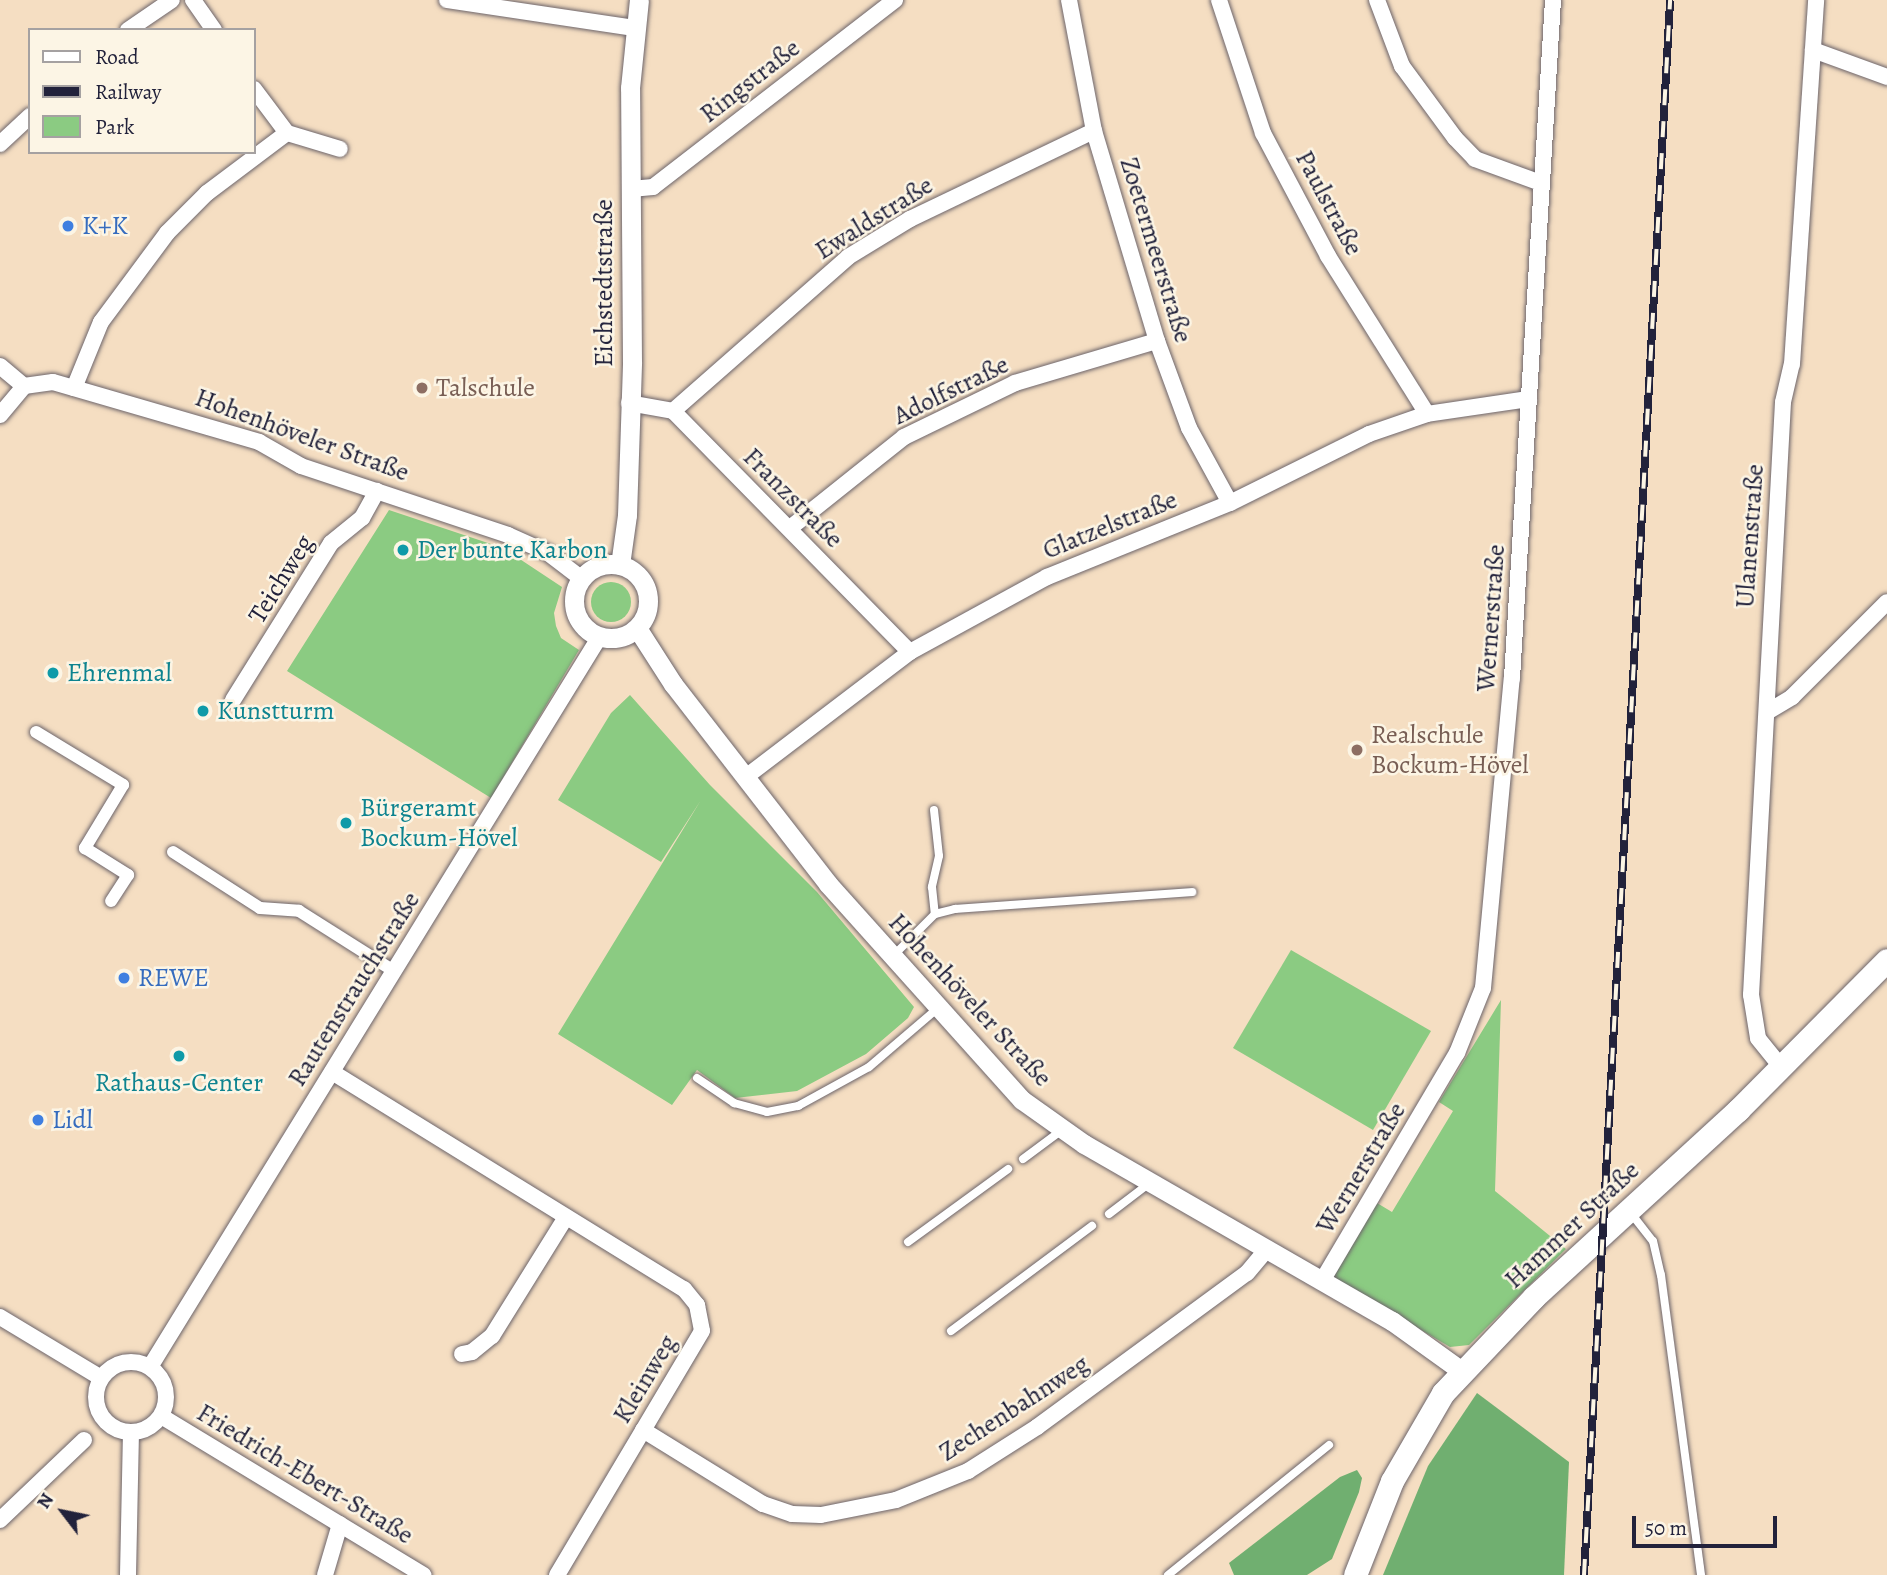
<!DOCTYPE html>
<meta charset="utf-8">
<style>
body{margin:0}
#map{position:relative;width:1887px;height:1575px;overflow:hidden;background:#f5dec2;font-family:Alegreya,serif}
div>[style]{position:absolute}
.green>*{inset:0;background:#8bcb82}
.round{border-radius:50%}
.forest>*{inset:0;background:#70af70}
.roads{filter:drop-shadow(0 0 2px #6c646a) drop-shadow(0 0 2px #6c646a)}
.service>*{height:8px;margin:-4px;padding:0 4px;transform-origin:4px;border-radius:4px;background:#fff}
.pedestrian>*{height:12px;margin:-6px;padding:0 6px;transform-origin:6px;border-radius:6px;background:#fff}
.minor>*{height:16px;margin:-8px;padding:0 8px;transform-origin:8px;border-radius:8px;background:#fff}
.minor>.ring{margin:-8px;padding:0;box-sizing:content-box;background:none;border:16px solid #fff;border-radius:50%}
.tertiary>*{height:19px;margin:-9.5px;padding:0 9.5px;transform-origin:9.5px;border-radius:9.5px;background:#fff}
.tertiary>.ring{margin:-9.5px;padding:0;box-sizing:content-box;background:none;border:19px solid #fff;border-radius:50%}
.secondary>*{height:23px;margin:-11.5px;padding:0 11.5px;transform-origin:11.5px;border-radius:11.5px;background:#fff}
.rail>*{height:8px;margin-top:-4px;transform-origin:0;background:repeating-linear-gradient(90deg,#fcf5e5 0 16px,#22223b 0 32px);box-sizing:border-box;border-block:2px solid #22223b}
.dots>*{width:19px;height:19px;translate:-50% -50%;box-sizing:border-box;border:4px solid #fcf5e5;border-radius:50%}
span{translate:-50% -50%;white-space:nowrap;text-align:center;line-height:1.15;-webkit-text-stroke:5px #fcf5e5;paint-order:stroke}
.street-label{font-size:26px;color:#22223b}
.shop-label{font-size:26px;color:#366cbe}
.left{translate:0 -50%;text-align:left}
.education-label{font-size:26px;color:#785e54}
.culture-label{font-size:26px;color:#0d838f}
.legend{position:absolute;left:28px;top:28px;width:228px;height:126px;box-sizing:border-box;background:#fcf5e5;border:2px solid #a5a1a1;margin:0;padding:9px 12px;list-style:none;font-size:21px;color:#22223b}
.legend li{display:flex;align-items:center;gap:14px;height:35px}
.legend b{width:35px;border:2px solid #a5a1a1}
.north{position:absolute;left:28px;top:1477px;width:70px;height:70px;-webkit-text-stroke:5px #fcf5e5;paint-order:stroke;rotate:302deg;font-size:19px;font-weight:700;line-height:28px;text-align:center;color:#22223b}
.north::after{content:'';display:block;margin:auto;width:24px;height:32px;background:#22223b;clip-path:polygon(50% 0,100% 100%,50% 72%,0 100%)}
.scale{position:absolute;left:1632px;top:1516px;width:145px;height:32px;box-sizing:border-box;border:4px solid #22223b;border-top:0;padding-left:9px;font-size:21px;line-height:24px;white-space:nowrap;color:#22223b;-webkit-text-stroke:5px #fcf5e5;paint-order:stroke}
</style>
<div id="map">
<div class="green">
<div style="clip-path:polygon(389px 510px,503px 548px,562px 587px,554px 613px,556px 626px,561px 638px,579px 650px,491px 798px,287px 671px)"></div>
<div class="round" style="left:591px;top:582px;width:40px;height:40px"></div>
<div style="clip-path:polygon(630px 695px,710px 785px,817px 892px,914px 1007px,908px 1018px,866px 1054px,797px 1091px,735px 1098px,697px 1070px,672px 1105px,558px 1034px,701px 800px,661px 862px,558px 800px,611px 713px)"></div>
<div style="clip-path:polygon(1291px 950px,1431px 1031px,1373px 1130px,1233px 1048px)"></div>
<div style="clip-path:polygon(1501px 1000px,1495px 1191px,1566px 1249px,1469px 1345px,1450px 1347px,1333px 1278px,1377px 1203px,1392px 1212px,1453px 1111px,1439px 1102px)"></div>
</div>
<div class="forest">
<div style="clip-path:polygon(1477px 1393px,1569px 1462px,1564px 1575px,1383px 1575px,1428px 1466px)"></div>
<div style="clip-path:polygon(1357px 1470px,1362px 1478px,1359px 1492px,1332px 1559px,1307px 1575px,1234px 1575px,1229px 1563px,1340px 1477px)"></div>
</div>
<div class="roads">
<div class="service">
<div style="left:934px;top:810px;width:46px;rotate:83.8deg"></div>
<div style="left:939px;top:856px;width:32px;rotate:103deg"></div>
<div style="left:932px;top:887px;width:27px;rotate:84deg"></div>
<div style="left:893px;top:956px;width:59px;rotate:-45deg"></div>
<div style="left:935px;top:914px;width:21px;rotate:-14deg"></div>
<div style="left:955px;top:909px;width:238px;rotate:-4.1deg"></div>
<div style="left:697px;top:1078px;width:45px;rotate:34deg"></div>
<div style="left:734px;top:1103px;width:34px;rotate:15deg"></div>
<div style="left:767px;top:1112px;width:32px;rotate:-11deg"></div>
<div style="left:798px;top:1106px;width:81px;rotate:-28.8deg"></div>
<div style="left:869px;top:1067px;width:91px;rotate:-40.5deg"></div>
<div style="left:1023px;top:1159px;width:49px;rotate:-36.6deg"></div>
<div style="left:1630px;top:1212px;width:37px;rotate:52deg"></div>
<div style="left:1653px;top:1241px;width:35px;rotate:77deg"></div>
<div style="left:1661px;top:1275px;width:303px;rotate:82.4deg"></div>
<div style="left:1109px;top:1214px;width:53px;rotate:-37.3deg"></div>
<div style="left:908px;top:1242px;width:124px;rotate:-36.1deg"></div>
<div style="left:951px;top:1331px;width:176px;rotate:-36.7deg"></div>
<div style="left:1168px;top:1575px;width:207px;rotate:-38.9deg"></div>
</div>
<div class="pedestrian">
<div style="left:36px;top:732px;width:102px;rotate:31.3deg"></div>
<div style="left:123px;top:785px;width:74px;rotate:121.1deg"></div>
<div style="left:85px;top:848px;width:51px;rotate:32.1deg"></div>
<div style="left:128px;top:875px;width:31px;rotate:123deg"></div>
<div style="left:173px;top:852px;width:103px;rotate:32.8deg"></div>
<div style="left:260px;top:908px;width:39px;rotate:4deg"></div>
<div style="left:299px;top:911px;width:112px;rotate:32.3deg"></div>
</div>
<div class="minor">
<div style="left:193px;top:0;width:37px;rotate:55deg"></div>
<div style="left:447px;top:0;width:190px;rotate:8.5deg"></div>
<div style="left:1069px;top:0;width:133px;rotate:79.2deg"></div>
<div style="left:1094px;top:131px;width:219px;rotate:73.3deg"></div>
<div style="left:1157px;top:341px;width:93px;rotate:69.8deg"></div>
<div style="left:1189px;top:428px;width:85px;rotate:61.3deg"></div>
<div style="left:1219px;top:0;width:140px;rotate:71.7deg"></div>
<div style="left:1263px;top:133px;width:139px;rotate:62.1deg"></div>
<div style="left:1328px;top:256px;width:186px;rotate:57.9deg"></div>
<div style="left:1377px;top:0;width:71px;rotate:69.3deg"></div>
<div style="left:1402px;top:66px;width:89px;rotate:53.6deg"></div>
<div style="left:1455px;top:138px;width:29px;rotate:46deg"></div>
<div style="left:1475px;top:159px;width:70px;rotate:20deg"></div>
<div style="left:128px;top:30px;width:53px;rotate:-34.3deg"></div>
<div style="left:1813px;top:50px;width:79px;rotate:20deg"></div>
<div style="left:287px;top:133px;width:55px;rotate:16.8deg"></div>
<div style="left:0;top:144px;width:41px;rotate:-43deg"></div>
<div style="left:631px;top:189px;width:22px;rotate:-5deg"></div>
<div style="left:653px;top:187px;width:306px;rotate:-37.7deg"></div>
<div style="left:0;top:366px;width:31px;rotate:40deg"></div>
<div style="left:74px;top:388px;width:71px;rotate:-67.8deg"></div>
<div style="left:101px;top:322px;width:111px;rotate:-53.4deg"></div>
<div style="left:167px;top:233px;width:57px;rotate:-45deg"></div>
<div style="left:207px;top:193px;width:100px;rotate:-36.9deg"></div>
<div style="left:287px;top:133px;width:55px;rotate:-126.9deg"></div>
<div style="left:629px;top:403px;width:45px;rotate:10.3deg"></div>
<div style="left:673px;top:411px;width:338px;rotate:45.5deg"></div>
<div style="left:673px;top:411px;width:233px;rotate:-41.3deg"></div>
<div style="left:848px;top:257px;width:73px;rotate:-31.5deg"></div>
<div style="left:910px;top:219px;width:204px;rotate:-25.6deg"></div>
<div style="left:0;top:415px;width:38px;rotate:-50deg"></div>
<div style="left:24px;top:386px;width:29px;rotate:-8deg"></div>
<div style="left:53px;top:382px;width:215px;rotate:16.2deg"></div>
<div style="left:259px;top:442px;width:48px;rotate:29.7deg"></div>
<div style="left:301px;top:466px;width:218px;rotate:18.4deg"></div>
<div style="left:508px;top:535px;width:44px;rotate:24.2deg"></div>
<div style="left:548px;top:553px;width:43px;rotate:37.4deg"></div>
<div style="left:790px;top:528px;width:146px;rotate:-38.6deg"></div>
<div style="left:904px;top:437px;width:123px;rotate:-25.9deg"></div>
<div style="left:1015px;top:383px;width:148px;rotate:-16.5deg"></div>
<div style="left:233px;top:700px;width:185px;rotate:-58deg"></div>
<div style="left:331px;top:543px;width:40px;rotate:-39deg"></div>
<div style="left:362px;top:518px;width:31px;rotate:-61deg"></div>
<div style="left:1769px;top:711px;width:27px;rotate:-31deg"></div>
<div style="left:1792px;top:697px;width:134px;rotate:-45deg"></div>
<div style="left:747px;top:776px;width:205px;rotate:-37.3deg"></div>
<div style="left:910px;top:652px;width:156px;rotate:-28.7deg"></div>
<div style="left:1047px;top:577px;width:197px;rotate:-22deg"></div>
<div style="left:1230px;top:503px;width:155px;rotate:-26.4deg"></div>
<div style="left:1369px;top:434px;width:61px;rotate:-19deg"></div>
<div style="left:1427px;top:414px;width:103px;rotate:-8.4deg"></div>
<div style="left:1782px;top:1068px;width:38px;rotate:-129deg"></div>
<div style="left:1758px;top:1038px;width:44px;rotate:-99.2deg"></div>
<div style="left:1751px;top:995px;width:594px;rotate:-86.91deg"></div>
<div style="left:1783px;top:402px;width:39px;rotate:-77deg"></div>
<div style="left:1792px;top:364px;width:365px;rotate:-86.2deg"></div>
<div style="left:332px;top:1072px;width:414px;rotate:31.7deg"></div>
<div style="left:684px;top:1289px;width:21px;rotate:51deg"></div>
<div style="left:697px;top:1305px;width:26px;rotate:79deg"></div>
<div style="left:702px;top:1331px;width:284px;rotate:120.7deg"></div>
<div style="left:1322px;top:1281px;width:265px;rotate:-59.4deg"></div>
<div style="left:1457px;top:1053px;width:70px;rotate:-68.2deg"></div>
<div style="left:1483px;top:988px;width:311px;rotate:-84.7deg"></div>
<div style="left:1512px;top:678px;width:679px;rotate:-86.54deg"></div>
<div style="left:0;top:1317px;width:118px;rotate:31.1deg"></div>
<div style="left:462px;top:1354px;width:10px;rotate:-11deg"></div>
<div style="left:472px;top:1352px;width:26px;rotate:-39deg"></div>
<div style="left:492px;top:1336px;width:140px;rotate:-58.1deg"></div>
<div class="ring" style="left:96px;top:1362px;width:54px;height:54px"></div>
<div style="left:150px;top:1367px;width:858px;rotate:-58.38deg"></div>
<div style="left:161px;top:1416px;width:307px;rotate:31.2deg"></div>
<div style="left:643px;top:1430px;width:141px;rotate:31.7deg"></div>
<div style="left:763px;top:1504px;width:31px;rotate:19deg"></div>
<div style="left:792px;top:1514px;width:29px;rotate:2deg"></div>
<div style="left:821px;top:1515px;width:76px;rotate:-11.3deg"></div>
<div style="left:896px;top:1500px;width:78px;rotate:-21.9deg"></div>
<div style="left:968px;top:1471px;width:82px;rotate:-32.5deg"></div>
<div style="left:1037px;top:1427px;width:260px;rotate:-36.3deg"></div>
<div style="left:1247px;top:1273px;width:31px;rotate:-50deg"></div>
<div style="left:0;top:1520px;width:116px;rotate:-43.6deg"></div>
<div style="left:128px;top:1575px;width:142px;rotate:-88.8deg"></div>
<div style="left:325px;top:1575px;width:53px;rotate:-73.6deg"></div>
</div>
<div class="tertiary">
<div class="ring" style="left:574px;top:564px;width:55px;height:55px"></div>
<div style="left:620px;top:565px;width:50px;rotate:-82deg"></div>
<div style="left:627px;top:515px;width:153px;rotate:-88.1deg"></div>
<div style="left:632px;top:362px;width:274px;rotate:-90.4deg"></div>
<div style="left:630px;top:88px;width:88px;rotate:-84.2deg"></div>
<div style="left:637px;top:628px;width:67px;rotate:57.3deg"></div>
<div style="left:673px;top:684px;width:253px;rotate:52.2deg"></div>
<div style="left:828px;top:884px;width:290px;rotate:48.1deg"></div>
<div style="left:1022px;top:1100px;width:76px;rotate:35.4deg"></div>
<div style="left:1084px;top:1144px;width:355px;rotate:29.9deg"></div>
<div style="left:1392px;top:1321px;width:87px;rotate:35.7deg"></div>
</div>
<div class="secondary">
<div style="left:1355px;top:1575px;width:101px;rotate:-68.5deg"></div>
<div style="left:1392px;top:1481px;width:102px;rotate:-59.9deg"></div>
<div style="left:1443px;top:1393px;width:132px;rotate:-46.5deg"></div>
<div style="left:1534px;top:1297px;width:277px;rotate:-42.5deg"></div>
<div style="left:1738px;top:1110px;width:211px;rotate:-45.2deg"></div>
</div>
</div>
<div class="rail">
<div style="left:1584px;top:1575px;width:1577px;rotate:-86.87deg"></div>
</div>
<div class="dots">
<div style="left:68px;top:226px;background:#3f7fe0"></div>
<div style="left:422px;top:388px;background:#8d6e63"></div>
<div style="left:403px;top:550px;background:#0f9aa8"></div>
<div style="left:53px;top:673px;background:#0f9aa8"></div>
<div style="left:203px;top:711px;background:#0f9aa8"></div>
<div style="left:1357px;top:750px;background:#8d6e63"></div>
<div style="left:346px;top:823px;background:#0f9aa8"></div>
<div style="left:124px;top:978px;background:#3f7fe0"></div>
<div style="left:179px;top:1056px;background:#0f9aa8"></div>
<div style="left:38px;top:1120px;background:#3f7fe0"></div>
</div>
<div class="street-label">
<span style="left:750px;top:81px;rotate:-38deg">Ringstraße</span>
<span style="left:1329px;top:203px;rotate:62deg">Paulstraße</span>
<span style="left:874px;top:218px;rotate:-32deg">Ewaldstraße</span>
<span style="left:1156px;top:250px;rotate:73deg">Zoetermeerstraße</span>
<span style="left:604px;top:283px;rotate:-90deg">Eichstedtstraße</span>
<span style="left:951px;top:390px;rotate:-26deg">Adolfstraße</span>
<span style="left:302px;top:435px;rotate:20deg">Hohenhöveler Straße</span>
<span style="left:793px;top:498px;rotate:45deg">Franzstraße</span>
<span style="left:1110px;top:525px;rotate:-22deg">Glatzelstraße</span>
<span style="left:1750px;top:536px;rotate:-86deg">Ulanenstraße</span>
<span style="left:281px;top:579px;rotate:-58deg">Teichweg</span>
<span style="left:1491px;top:618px;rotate:-86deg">Wernerstraße</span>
<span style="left:354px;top:989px;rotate:-58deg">Rautenstrauchstraße</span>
<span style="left:970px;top:1000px;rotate:47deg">Hohenhöveler Straße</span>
<span style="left:1361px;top:1168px;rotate:-59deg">Wernerstraße</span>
<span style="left:1572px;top:1225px;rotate:-43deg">Hammer Straße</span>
<span style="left:645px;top:1379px;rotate:-59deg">Kleinweg</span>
<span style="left:1014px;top:1408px;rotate:-33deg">Zechenbahnweg</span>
<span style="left:305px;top:1474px;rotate:31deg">Friedrich-Ebert-Straße</span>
</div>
<div class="shop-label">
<span class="left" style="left:82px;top:226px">K+K</span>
<span class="left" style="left:138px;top:978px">REWE</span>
<span class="left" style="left:52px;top:1120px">Lidl</span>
</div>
<div class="education-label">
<span class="left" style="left:436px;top:388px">Talschule</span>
<span class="left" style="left:1371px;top:750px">Realschule<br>Bockum-Hövel</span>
</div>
<div class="culture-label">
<span class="left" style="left:417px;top:550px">Der bunte Karbon</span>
<span class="left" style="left:67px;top:673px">Ehrenmal</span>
<span class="left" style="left:217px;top:711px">Kunstturm</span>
<span class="left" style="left:360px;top:823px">Bürgeramt<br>Bockum-Hövel</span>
<span style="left:179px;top:1083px">Rathaus-Center</span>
</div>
<ul class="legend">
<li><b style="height:9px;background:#fff"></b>Road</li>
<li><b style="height:9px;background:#22223b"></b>Railway</li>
<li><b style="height:19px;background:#8bcb82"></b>Park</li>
</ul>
<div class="north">N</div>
<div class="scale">50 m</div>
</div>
